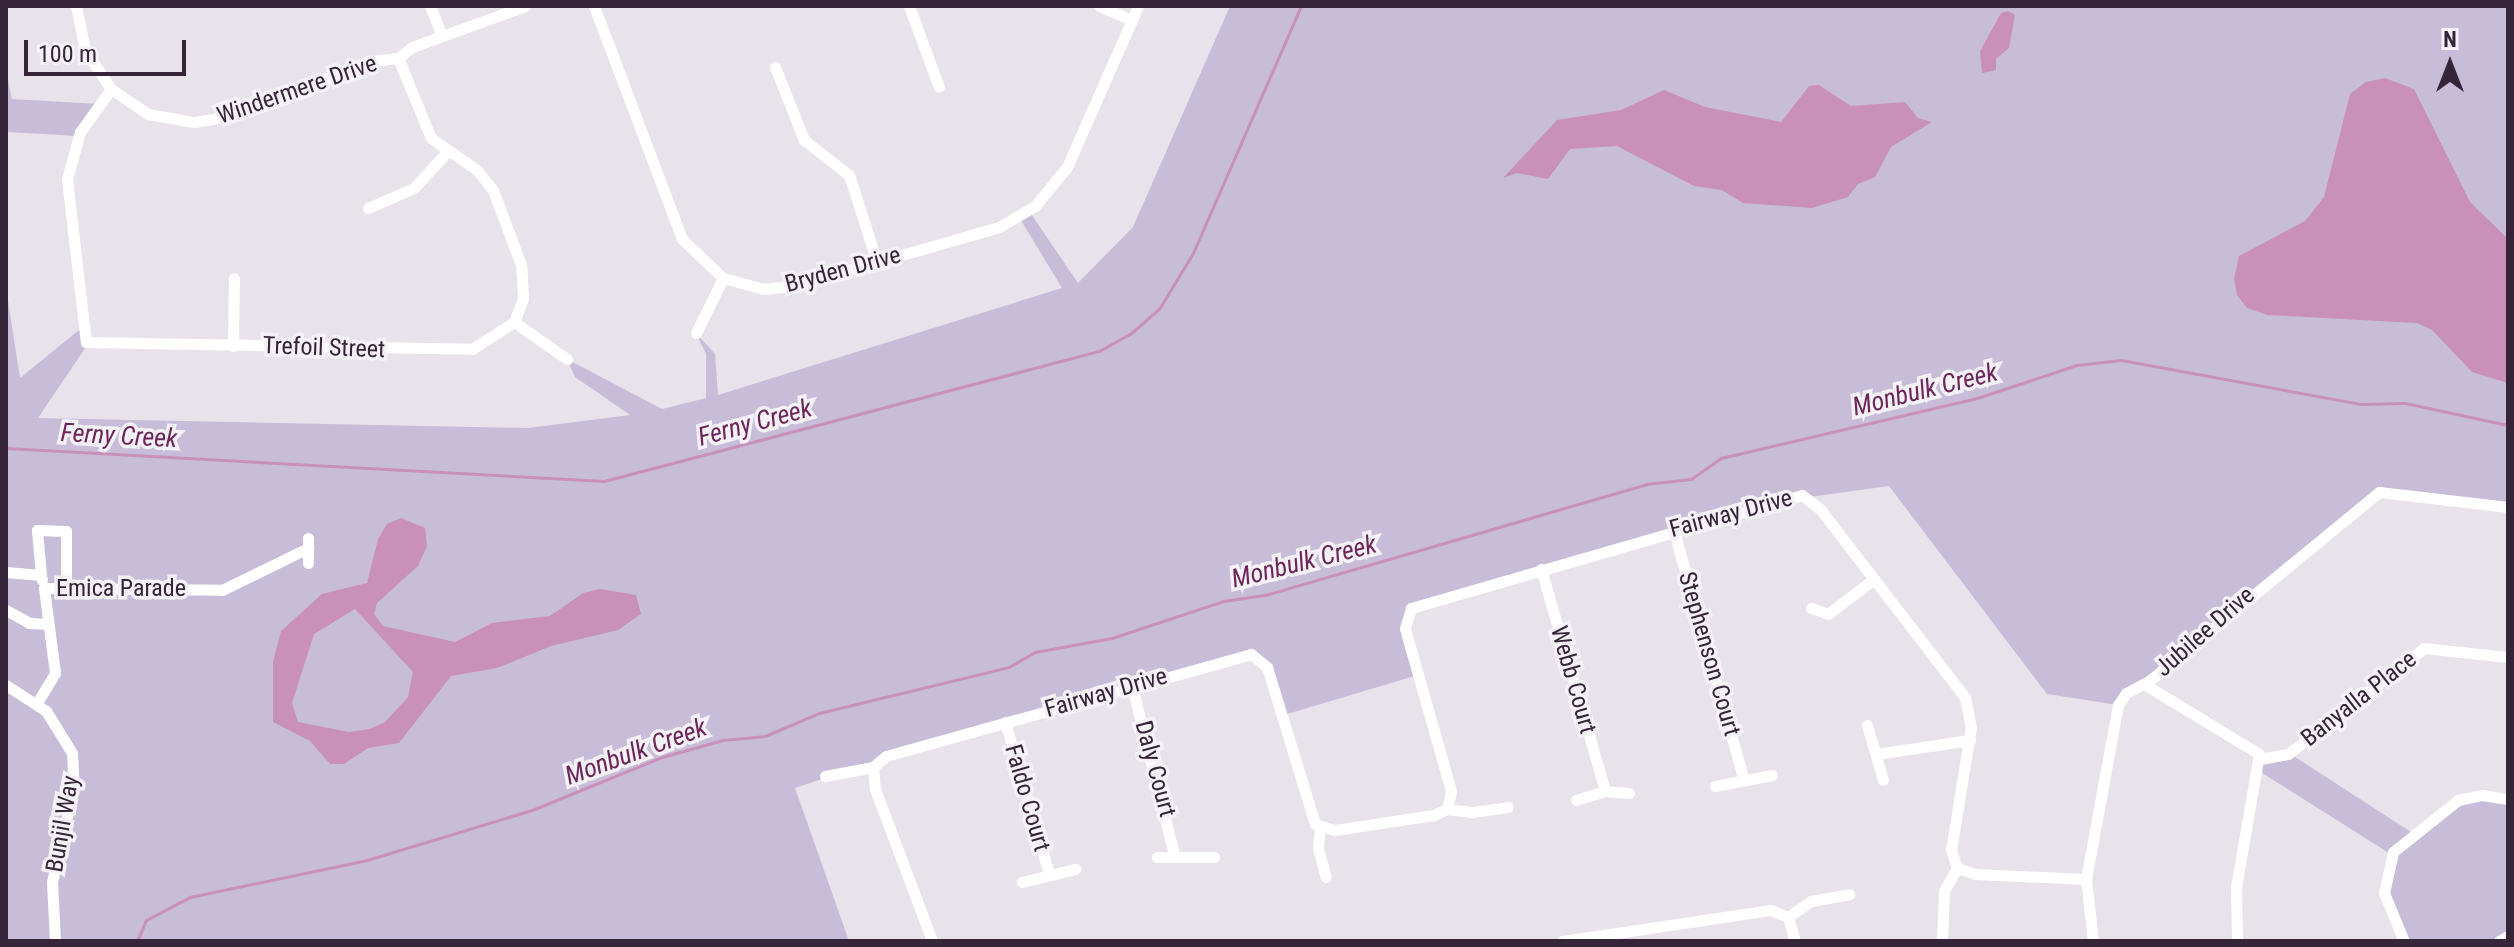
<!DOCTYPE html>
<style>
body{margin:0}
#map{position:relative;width:2514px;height:947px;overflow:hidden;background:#e8e2ea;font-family:"Roboto Condensed",sans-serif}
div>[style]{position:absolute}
.green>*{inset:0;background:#c8bdd9}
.water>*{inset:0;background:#c990b9}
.stream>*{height:3px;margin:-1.5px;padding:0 1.5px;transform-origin:1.5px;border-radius:1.5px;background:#c990b9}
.minor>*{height:11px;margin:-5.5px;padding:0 5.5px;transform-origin:5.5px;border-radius:5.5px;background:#fff}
span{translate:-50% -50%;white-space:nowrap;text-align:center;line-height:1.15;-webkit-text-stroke:7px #f5f2f7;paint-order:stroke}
.street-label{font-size:24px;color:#362439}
.water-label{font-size:26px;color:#6e2559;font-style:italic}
.frame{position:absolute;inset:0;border:8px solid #362439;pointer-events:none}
.north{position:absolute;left:2410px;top:24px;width:80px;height:80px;-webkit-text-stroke:6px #f5f2f7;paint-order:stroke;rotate:0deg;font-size:22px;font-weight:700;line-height:32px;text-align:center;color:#362439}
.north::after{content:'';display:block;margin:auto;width:28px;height:36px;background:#362439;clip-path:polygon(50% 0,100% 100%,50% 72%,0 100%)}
.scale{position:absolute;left:24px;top:40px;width:162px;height:36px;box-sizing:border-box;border:4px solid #362439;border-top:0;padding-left:10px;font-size:24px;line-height:28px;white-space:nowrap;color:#362439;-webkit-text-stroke:6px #f5f2f7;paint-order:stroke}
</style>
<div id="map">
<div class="green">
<div style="clip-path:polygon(1230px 6px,2508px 6px,2508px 507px,2391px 489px,2118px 705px,2047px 694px,1889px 486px,1809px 497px,1406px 613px,1418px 675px,1294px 712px,1281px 715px,1258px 656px,881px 759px,795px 788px,849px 941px,6px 941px,6px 288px,20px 378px,84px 326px,88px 344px,38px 418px,528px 428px,630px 415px,575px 377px,567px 359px,662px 409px,706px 398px,706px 354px,696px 333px,715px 354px,718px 395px,1062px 288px,1019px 217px,1029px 211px,1078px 283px,1133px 227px)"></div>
<div style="clip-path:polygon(6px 70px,12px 99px,99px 104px,78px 136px,6px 132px)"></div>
<div style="clip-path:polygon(2289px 753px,2414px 834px,2458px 800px,2508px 799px,2508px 936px,2499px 941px,2404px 941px,2385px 900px,2392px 855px,2259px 771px,2261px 764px)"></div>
</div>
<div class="water">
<div style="clip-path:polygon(2008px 11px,2015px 15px,2009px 48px,1996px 59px,1996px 70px,1982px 73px,1980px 51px,2001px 13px)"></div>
<div style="clip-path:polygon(2385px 78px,2414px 89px,2470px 202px,2508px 239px,2508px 383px,2472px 372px,2432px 330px,2417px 323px,2267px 315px,2247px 308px,2237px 295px,2234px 279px,2239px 256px,2305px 221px,2324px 197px,2350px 94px,2366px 82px)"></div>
<div style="clip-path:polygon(1819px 85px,1851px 106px,1905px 102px,1918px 118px,1932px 122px,1891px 147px,1875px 177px,1858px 184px,1848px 197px,1812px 208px,1743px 203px,1722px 190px,1694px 186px,1617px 146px,1570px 149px,1548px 179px,1517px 173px,1503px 178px,1557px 120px,1621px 110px,1664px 90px,1705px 107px,1781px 122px,1809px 86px)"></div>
<div style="clip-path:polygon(evenodd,401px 518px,425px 528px,427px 546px,418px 566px,377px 603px,374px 614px,383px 626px,455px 642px,492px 623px,550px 616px,583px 593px,600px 589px,636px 595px,641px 614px,618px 630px,551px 646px,497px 668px,451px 676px,399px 743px,368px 748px,344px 764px,330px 764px,310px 741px,273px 722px,273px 662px,281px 631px,322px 594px,367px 583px,378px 539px,387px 524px,401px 518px,355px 609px,413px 672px,408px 697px,385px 722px,370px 729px,349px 732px,298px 722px,292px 703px,314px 634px,355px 609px)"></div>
</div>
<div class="stream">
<div style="left:6px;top:448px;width:599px;rotate:3.16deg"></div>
<div style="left:604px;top:481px;width:512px;rotate:-14.72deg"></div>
<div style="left:1099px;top:351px;width:35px;rotate:-29deg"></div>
<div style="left:1130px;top:334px;width:38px;rotate:-41deg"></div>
<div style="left:1159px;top:309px;width:66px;rotate:-58.7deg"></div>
<div style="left:1193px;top:253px;width:270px;rotate:-66.4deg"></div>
<div style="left:137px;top:941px;width:23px;rotate:-67deg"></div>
<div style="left:146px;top:920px;width:50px;rotate:-27.6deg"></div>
<div style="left:190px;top:897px;width:181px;rotate:-11.8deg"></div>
<div style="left:367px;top:860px;width:172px;rotate:-16.9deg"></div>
<div style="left:532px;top:810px;width:140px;rotate:-22.2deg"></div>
<div style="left:662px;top:757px;width:63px;rotate:-15.6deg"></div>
<div style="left:723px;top:740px;width:42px;rotate:-5.4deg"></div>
<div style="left:765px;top:736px;width:59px;rotate:-23.1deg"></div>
<div style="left:819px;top:713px;width:195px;rotate:-13.6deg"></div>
<div style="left:1009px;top:667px;width:30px;rotate:-30deg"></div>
<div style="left:1035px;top:652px;width:78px;rotate:-10.3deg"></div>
<div style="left:1112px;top:638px;width:117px;rotate:-18.4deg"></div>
<div style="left:1223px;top:601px;width:42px;rotate:-8.1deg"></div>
<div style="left:1265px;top:595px;width:397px;rotate:-16.2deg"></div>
<div style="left:1646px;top:484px;width:45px;rotate:-6.3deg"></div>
<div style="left:1691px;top:479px;width:37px;rotate:-35deg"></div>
<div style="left:1721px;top:458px;width:263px;rotate:-13.2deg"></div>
<div style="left:1977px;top:398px;width:105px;rotate:-18.3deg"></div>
<div style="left:2077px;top:365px;width:44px;rotate:-6.5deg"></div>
<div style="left:2121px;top:360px;width:243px;rotate:10.4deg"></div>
<div style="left:2360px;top:404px;width:45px;rotate:-1.3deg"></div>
<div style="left:2405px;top:403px;width:105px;rotate:12.1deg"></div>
</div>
<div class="minor">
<div style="left:76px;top:6px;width:45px;rotate:78.4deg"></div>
<div style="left:85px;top:50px;width:47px;rotate:56.3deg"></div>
<div style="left:111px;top:89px;width:45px;rotate:34deg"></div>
<div style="left:148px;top:114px;width:47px;rotate:9.9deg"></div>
<div style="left:194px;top:122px;width:26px;rotate:-9deg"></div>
<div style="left:220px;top:118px;width:163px;rotate:-20.4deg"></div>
<div style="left:373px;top:61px;width:25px;rotate:-7deg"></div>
<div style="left:398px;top:58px;width:18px;rotate:-38deg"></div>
<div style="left:412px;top:47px;width:120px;rotate:-19.9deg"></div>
<div style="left:430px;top:6px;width:32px;rotate:68deg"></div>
<div style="left:594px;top:6px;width:249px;rotate:69.3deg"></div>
<div style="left:682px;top:239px;width:57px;rotate:43.6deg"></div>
<div style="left:723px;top:278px;width:42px;rotate:15deg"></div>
<div style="left:764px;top:289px;width:33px;rotate:-7deg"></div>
<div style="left:797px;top:285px;width:210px;rotate:-16deg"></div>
<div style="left:999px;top:227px;width:42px;rotate:-30.3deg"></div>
<div style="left:1035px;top:206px;width:50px;rotate:-50.6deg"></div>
<div style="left:1067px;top:167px;width:176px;rotate:-66.2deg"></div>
<div style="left:909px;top:6px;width:86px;rotate:69.7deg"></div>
<div style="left:1099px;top:6px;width:36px;rotate:23deg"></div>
<div style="left:775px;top:67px;width:79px;rotate:68.3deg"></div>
<div style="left:804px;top:140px;width:57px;rotate:37.9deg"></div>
<div style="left:849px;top:175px;width:91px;rotate:72.2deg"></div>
<div style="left:111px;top:89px;width:53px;rotate:125.8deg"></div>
<div style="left:80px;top:132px;width:49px;rotate:105.5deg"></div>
<div style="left:67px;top:179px;width:164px;rotate:83.4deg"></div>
<div style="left:86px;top:342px;width:386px;rotate:1deg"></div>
<div style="left:472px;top:349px;width:50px;rotate:-32.7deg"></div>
<div style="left:514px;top:322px;width:26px;rotate:-69deg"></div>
<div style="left:523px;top:298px;width:33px;rotate:-93deg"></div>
<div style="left:521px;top:265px;width:80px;rotate:-110.5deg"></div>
<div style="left:493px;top:190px;width:26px;rotate:-129deg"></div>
<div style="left:477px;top:170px;width:56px;rotate:-145.2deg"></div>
<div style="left:431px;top:138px;width:87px;rotate:-112.4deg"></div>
<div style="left:368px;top:208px;width:50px;rotate:-23.5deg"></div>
<div style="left:414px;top:188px;width:47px;rotate:-47.6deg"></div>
<div style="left:514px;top:322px;width:65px;rotate:34.9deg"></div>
<div style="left:696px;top:333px;width:61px;rotate:-63.9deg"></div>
<div style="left:233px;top:346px;width:68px;rotate:-89.2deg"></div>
<div style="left:1673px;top:528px;width:262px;rotate:74.3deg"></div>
<div style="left:308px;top:538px;width:25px;rotate:90deg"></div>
<div style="left:1541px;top:569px;width:231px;rotate:73.9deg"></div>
<div style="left:6px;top:572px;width:35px;rotate:5deg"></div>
<div style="left:41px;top:575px;width:5px;rotate:79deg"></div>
<div style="left:41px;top:575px;width:45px;rotate:-95.1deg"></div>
<div style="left:37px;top:530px;width:29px;rotate:2deg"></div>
<div style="left:66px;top:531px;width:56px;rotate:90deg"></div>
<div style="left:1811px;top:608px;width:18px;rotate:19deg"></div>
<div style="left:1828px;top:614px;width:58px;rotate:-37.3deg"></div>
<div style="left:6px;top:610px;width:26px;rotate:29deg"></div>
<div style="left:29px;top:623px;width:19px;rotate:3deg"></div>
<div style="left:2144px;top:684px;width:135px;rotate:31.3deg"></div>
<div style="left:2259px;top:754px;width:135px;rotate:99.8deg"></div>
<div style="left:2236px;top:887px;width:54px;rotate:88.9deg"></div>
<div style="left:6px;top:685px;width:48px;rotate:33deg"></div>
<div style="left:46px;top:711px;width:49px;rotate:58.2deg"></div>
<div style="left:72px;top:753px;width:33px;rotate:87deg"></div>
<div style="left:74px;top:786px;width:98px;rotate:102.9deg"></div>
<div style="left:52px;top:882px;width:59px;rotate:87.1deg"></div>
<div style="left:1132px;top:686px;width:173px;rotate:76deg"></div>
<div style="left:37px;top:703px;width:35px;rotate:-59deg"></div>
<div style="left:55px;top:673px;width:86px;rotate:-97.4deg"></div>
<div style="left:44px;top:588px;width:178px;rotate:0.6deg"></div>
<div style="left:222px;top:590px;width:96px;rotate:-26deg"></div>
<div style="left:1005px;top:722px;width:158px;rotate:73.9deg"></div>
<div style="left:1867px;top:725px;width:57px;rotate:73.8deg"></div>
<div style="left:1876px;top:754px;width:95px;rotate:-8.5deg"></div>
<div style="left:2260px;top:759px;width:28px;rotate:-10deg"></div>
<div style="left:2288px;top:754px;width:172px;rotate:-37.9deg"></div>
<div style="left:2424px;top:648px;width:84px;rotate:6.1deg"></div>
<div style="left:873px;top:767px;width:22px;rotate:85deg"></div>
<div style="left:875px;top:789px;width:162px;rotate:69.4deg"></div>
<div style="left:825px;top:776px;width:49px;rotate:-10.6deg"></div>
<div style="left:873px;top:767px;width:17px;rotate:-40deg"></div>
<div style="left:886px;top:756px;width:379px;rotate:-15.6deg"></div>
<div style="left:1251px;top:654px;width:21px;rotate:39deg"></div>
<div style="left:1267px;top:667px;width:164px;rotate:73deg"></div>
<div style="left:1315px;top:824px;width:21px;rotate:17deg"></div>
<div style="left:1335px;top:830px;width:100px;rotate:-8.6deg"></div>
<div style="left:1434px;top:815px;width:14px;rotate:-25deg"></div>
<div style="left:1447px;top:809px;width:18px;rotate:-77deg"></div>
<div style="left:1451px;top:791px;width:169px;rotate:-105.8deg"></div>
<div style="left:1405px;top:628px;width:21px;rotate:-73deg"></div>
<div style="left:1411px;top:608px;width:407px;rotate:-16.1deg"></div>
<div style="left:1802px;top:495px;width:23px;rotate:38deg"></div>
<div style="left:1820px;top:509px;width:237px;rotate:52.4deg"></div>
<div style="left:1965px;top:697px;width:31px;rotate:79deg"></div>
<div style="left:1971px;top:727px;width:125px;rotate:99.2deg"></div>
<div style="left:1951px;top:850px;width:19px;rotate:72deg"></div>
<div style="left:1957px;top:868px;width:19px;rotate:18deg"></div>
<div style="left:1975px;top:874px;width:111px;rotate:2.6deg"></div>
<div style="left:1715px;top:786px;width:58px;rotate:-10.9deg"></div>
<div style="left:1576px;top:800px;width:30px;rotate:-17deg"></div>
<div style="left:1605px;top:791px;width:24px;rotate:5deg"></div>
<div style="left:1447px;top:809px;width:26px;rotate:7deg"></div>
<div style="left:1473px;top:812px;width:35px;rotate:-8deg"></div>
<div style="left:1320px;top:828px;width:20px;rotate:96deg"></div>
<div style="left:1318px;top:848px;width:30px;rotate:75deg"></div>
<div style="left:1157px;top:857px;width:57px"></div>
<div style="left:1022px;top:882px;width:55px;rotate:-13.8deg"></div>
<div style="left:1788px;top:917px;width:28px;rotate:-35deg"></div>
<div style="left:1811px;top:901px;width:39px;rotate:-10deg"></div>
<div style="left:1563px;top:941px;width:209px;rotate:-8.5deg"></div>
<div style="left:1770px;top:910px;width:19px;rotate:21deg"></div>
<div style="left:1788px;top:917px;width:25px;rotate:74deg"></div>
<div style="left:1942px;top:941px;width:50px;rotate:-87.7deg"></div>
<div style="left:1944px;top:891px;width:26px;rotate:-61deg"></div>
<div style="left:2093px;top:941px;width:62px;rotate:-96.4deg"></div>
<div style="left:2086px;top:879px;width:177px;rotate:-79.6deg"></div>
<div style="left:2118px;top:705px;width:14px;rotate:-56deg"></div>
<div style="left:2126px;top:693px;width:26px;rotate:-28deg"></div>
<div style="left:2149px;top:681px;width:298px;rotate:-39.4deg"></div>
<div style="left:2379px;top:492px;width:130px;rotate:6.6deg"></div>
<div style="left:2404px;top:941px;width:52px;rotate:-112.6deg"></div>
<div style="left:2384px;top:893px;width:42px;rotate:-77.6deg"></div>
<div style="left:2393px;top:852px;width:83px;rotate:-38.7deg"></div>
<div style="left:2458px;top:800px;width:25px;rotate:-12deg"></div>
<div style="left:2482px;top:795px;width:26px;rotate:9deg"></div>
<div style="left:2499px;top:941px;width:10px;rotate:-29deg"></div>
</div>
<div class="street-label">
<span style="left:297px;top:90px;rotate:-19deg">Windermere Drive</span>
<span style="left:843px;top:270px;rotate:-15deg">Bryden Drive</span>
<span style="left:324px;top:348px;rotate:2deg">Trefoil Street</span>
<span style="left:1731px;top:514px;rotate:-15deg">Fairway Drive</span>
<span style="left:121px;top:589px">Emica Parade</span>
<span style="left:2205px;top:632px;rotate:-41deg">Jubilee Drive</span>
<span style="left:1709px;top:654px;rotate:74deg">Stephenson Court</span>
<span style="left:1573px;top:680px;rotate:74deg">Webb Court</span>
<span style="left:1106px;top:693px;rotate:-16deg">Fairway Drive</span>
<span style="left:2359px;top:699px;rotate:-38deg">Banyalla Place</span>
<span style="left:1155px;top:769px;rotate:75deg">Daly Court</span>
<span style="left:1027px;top:798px;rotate:74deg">Faldo Court</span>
<span style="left:63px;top:824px;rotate:-80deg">Bunjil Way</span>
</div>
<div class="water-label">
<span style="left:1925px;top:390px;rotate:-14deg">Monbulk Creek</span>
<span style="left:755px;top:423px;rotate:-15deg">Ferny Creek</span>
<span style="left:119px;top:436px;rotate:3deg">Ferny Creek</span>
<span style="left:1304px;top:562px;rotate:-14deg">Monbulk Creek</span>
<span style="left:636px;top:752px;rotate:-20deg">Monbulk Creek</span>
</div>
<div class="frame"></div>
<div class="north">N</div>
<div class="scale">100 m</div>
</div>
